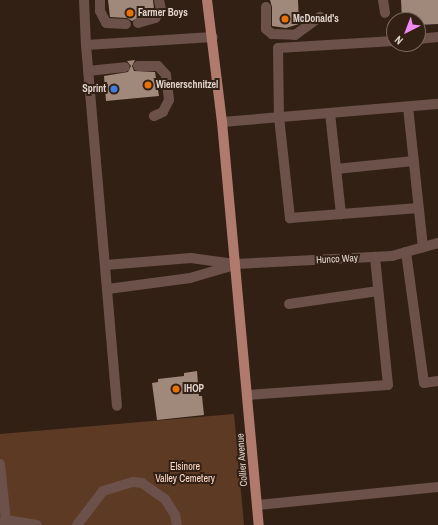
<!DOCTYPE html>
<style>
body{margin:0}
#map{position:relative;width:438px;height:525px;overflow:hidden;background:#332015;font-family:"Archivo Narrow",sans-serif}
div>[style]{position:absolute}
.green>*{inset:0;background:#5c3a24}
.building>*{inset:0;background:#a0887b}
.minor>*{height:10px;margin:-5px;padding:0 5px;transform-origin:5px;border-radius:5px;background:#6b514a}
.major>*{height:10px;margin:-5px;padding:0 5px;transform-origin:5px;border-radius:5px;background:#b07b6d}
.dots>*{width:11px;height:11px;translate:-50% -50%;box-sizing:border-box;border:2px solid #332015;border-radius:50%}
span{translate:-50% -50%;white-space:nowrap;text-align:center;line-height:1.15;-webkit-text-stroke:4px #332015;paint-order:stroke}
.poi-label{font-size:10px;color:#e1d5cd;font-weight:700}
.left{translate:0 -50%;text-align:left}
.right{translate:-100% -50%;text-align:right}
.street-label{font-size:10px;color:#e1d5cd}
.park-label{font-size:10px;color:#fcdbc7}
.north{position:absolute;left:386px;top:12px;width:40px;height:40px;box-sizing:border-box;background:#332015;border:1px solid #79685f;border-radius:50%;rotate:222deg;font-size:11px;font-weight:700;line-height:16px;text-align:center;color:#e1d5cd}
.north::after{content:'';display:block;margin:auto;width:14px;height:18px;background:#f08bf5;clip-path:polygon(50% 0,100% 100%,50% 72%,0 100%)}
</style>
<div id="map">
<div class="green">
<div style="clip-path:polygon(234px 414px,244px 525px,0 525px,0 434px)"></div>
</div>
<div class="building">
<div style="clip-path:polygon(108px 0,153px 0,154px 9px,132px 21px,127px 18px,110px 17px)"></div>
<div style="clip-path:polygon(270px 0,298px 0,299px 24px,286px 28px,272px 26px,272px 7px)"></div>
<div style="clip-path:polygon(401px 0,438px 0,438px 24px,418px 25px,418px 20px,402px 20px)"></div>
<div style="clip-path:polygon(135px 60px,132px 66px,134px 71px,155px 72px,159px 96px,106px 101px,104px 76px,128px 72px,131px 66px,127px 61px)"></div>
<div style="clip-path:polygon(197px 371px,199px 396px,202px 396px,204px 415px,157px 420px,152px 383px,158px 382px,158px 379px,184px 376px,184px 373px)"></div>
</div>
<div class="minor">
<div style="left:84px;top:0;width:45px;rotate:87.5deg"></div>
<div style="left:86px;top:45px;width:362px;rotate:85.1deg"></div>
<div style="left:100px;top:0;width:11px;rotate:90deg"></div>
<div style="left:100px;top:11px;width:13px;rotate:63deg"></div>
<div style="left:106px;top:23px;width:20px;rotate:3deg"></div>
<div style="left:383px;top:0;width:13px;rotate:81deg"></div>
<div style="left:266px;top:7px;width:22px;rotate:90deg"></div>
<div style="left:266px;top:29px;width:8px;rotate:40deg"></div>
<div style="left:272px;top:34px;width:23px;rotate:2deg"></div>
<div style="left:295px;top:35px;width:31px;rotate:-36deg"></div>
<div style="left:138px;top:23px;width:18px;rotate:-16deg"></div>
<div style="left:155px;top:18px;width:10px;rotate:-53deg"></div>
<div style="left:161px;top:10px;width:10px;rotate:-101deg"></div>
<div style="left:418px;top:39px;width:20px;rotate:-6deg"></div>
<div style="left:394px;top:41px;width:116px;rotate:176.5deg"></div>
<div style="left:278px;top:48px;width:69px;rotate:89.2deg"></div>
<div style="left:279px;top:117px;width:102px;rotate:83.8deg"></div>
<div style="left:290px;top:218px;width:129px;rotate:-4.4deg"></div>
<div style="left:86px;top:45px;width:127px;rotate:-3.6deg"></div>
<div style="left:138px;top:66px;width:20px"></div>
<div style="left:158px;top:66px;width:12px;rotate:48deg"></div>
<div style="left:166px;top:75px;width:25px;rotate:83deg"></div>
<div style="left:169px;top:100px;width:13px;rotate:117deg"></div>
<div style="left:163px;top:112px;width:10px;rotate:156deg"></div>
<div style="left:88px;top:71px;width:37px;rotate:-6deg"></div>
<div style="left:408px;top:107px;width:141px;rotate:83.9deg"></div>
<div style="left:330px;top:113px;width:102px;rotate:83.8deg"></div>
<div style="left:222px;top:122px;width:217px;rotate:-4.8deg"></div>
<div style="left:336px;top:169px;width:78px;rotate:-5.9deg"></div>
<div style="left:406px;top:252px;width:132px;rotate:82.2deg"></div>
<div style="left:424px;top:383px;width:14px;rotate:-8deg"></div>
<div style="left:106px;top:265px;width:85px;rotate:-4.7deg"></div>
<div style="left:191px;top:258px;width:44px;rotate:7.8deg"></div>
<div style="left:235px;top:264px;width:157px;rotate:-2.9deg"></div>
<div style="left:392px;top:256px;width:48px;rotate:-15.8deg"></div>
<div style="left:108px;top:289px;width:83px;rotate:-7.6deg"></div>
<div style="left:190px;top:278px;width:43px;rotate:-16.3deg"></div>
<div style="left:289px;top:304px;width:90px;rotate:-8.3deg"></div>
<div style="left:248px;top:395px;width:140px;rotate:-4.1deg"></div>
<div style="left:388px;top:385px;width:129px;rotate:-95.8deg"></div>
<div style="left:0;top:464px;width:57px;rotate:84deg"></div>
<div style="left:258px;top:505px;width:181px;rotate:-5.7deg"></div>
<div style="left:0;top:522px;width:12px;rotate:-5deg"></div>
<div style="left:12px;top:521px;width:25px;rotate:9deg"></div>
<div style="left:77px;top:525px;width:43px;rotate:-52.6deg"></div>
<div style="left:103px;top:491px;width:31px;rotate:-17deg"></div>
<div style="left:133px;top:482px;width:9px;rotate:6deg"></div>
<div style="left:142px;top:483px;width:28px;rotate:35deg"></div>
<div style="left:165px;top:499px;width:19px;rotate:58deg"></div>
<div style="left:175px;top:515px;width:10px;rotate:79deg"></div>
</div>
<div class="major">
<div style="left:207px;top:0;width:123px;rotate:83deg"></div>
<div style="left:222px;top:122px;width:405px;rotate:84.8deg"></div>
</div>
<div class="dots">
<div style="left:130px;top:13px;background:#e8710a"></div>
<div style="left:285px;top:19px;background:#e8710a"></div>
<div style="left:148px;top:85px;background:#e8710a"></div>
<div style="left:114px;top:89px;background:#3f7fe0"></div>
<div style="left:176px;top:389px;background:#e8710a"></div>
</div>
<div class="poi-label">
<span class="left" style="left:138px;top:13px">Farmer Boys</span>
<span class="left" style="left:293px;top:19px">McDonald's</span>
<span class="left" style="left:156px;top:85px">Wienerschnitzel</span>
<span class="right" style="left:106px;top:89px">Sprint</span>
<span class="left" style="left:184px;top:389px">IHOP</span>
</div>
<div class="street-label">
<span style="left:337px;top:259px;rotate:-3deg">Hunco Way</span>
<span style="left:242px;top:460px;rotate:-94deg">Collier Avenue</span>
</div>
<div class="park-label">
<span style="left:185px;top:472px">Elsinore<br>Valley Cemetery</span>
</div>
<div class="north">N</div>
</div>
